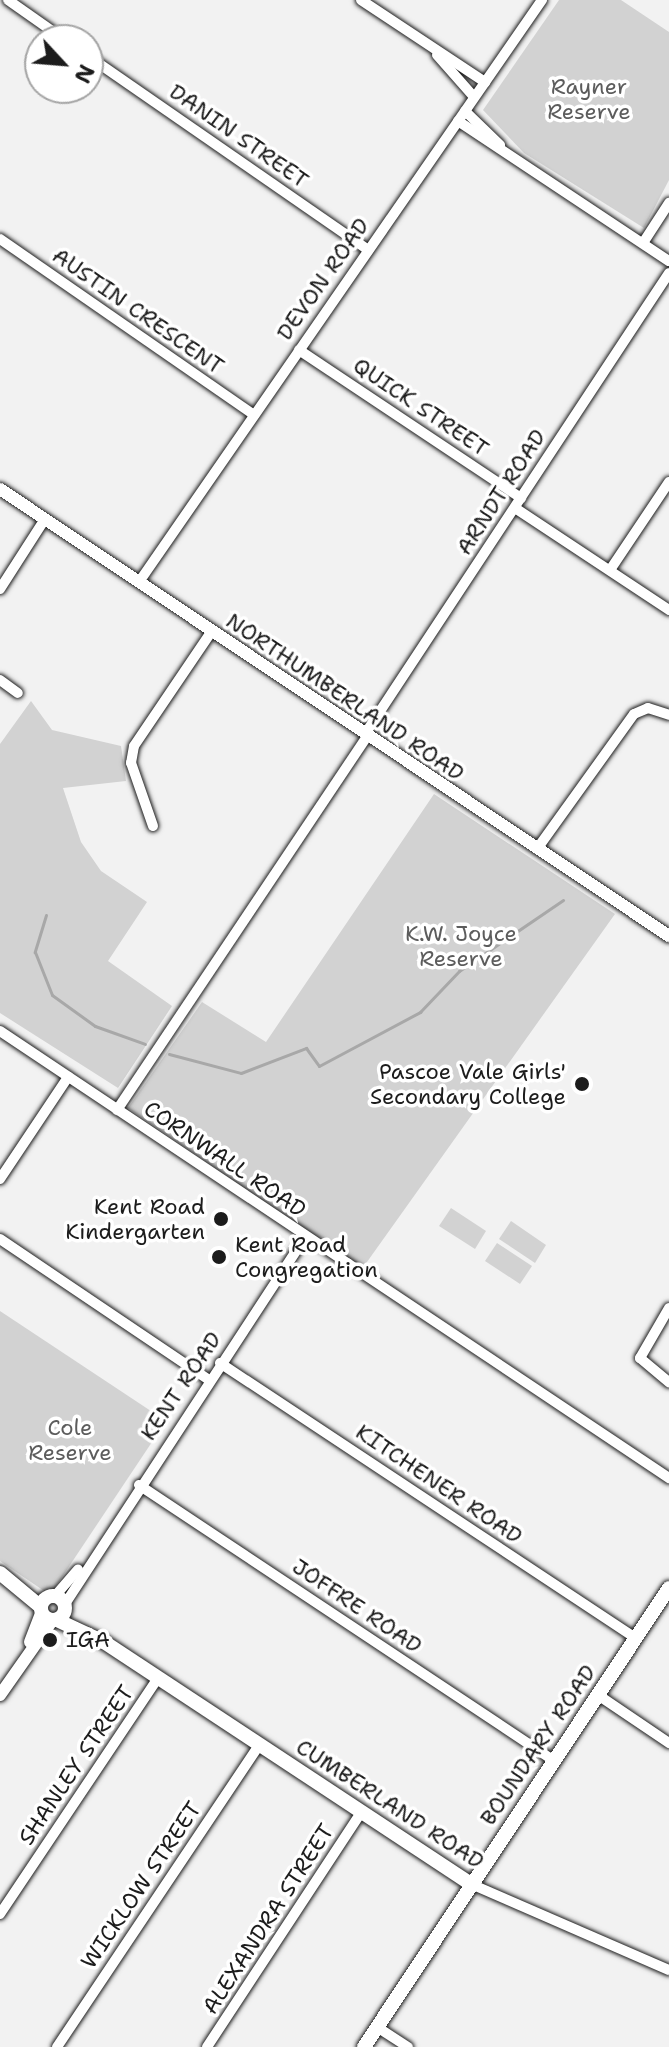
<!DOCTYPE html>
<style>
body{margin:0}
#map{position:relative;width:669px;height:2047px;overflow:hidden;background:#f2f2f2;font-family:"Shantell Sans",sans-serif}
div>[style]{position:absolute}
.green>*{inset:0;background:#d2d2d2}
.stream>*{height:3px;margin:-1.5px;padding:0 1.5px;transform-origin:1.5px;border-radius:1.5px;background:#a8a8a8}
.roads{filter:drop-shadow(0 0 2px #1c1c1c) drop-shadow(0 0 2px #1c1c1c)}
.minor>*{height:10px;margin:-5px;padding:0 5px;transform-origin:5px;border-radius:5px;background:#fff}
.tertiary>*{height:12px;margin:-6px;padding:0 6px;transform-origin:6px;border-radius:6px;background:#fff}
.secondary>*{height:14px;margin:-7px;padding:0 7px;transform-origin:7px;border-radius:7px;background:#fff}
.secondary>.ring{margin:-7px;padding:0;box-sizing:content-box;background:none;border:14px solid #fff;border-radius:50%}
.dots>*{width:22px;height:22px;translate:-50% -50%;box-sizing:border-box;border:4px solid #fff;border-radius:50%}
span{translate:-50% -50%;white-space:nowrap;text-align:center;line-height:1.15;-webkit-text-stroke:7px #fff;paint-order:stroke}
.park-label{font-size:22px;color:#5c5c5c}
.street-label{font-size:22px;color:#1c1c1c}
.poi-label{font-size:22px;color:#1c1c1c}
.right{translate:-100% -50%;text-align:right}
.left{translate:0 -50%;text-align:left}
.north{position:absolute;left:24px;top:24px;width:80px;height:80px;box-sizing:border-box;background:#fff;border:2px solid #a4a4a4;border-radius:50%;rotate:116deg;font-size:22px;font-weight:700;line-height:32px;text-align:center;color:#1c1c1c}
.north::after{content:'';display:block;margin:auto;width:28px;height:36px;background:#1c1c1c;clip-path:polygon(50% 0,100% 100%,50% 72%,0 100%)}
</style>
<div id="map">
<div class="green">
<div style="clip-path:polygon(559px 0,621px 0,669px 32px,669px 180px,644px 228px,524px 153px,483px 110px)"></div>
<div style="clip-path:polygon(31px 701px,52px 730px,121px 746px,126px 781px,63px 788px,81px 842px,101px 871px,147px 902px,108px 961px,172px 1006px,118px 1088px,0 1013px,0 744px)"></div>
<div style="clip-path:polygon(434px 794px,615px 914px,362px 1269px,128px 1108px,202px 1002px,266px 1042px)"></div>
<div style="clip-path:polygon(451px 1208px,486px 1231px,475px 1249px,439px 1226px)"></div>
<div style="clip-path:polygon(511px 1221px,546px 1245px,535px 1263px,499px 1239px)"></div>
<div style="clip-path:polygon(497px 1243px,532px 1266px,520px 1284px,485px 1261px)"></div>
<div style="clip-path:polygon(0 1311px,166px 1421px,50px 1595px,0 1561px)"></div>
</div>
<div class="stream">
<div style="left:46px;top:915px;width:39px;rotate:107deg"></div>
<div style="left:35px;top:952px;width:46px;rotate:68.4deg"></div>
<div style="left:52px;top:995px;width:53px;rotate:35.8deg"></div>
<div style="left:95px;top:1026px;width:53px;rotate:19.8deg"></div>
<div style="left:169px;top:1054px;width:74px;rotate:14.8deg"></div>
<div style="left:241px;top:1073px;width:70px;rotate:-21deg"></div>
<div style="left:306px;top:1048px;width:22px;rotate:54deg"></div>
<div style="left:319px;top:1066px;width:115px;rotate:-28.1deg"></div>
<div style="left:420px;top:1012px;width:57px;rotate:-46.4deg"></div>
<div style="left:459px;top:971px;width:126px;rotate:-34.3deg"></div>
</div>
<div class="roads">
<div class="minor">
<div style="left:8px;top:0;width:70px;rotate:35.1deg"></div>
<div style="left:361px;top:0;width:149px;rotate:33.5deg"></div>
<div style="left:437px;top:55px;width:56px;rotate:48.6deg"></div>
<div style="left:88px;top:56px;width:341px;rotate:34.7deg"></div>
<div style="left:465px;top:111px;width:49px;rotate:44.2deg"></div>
<div style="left:458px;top:121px;width:253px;rotate:33.6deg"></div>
<div style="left:0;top:239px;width:309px;rotate:34.7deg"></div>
<div style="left:643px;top:243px;width:48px;rotate:-57deg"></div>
<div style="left:299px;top:350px;width:267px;rotate:33.7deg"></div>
<div style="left:515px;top:508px;width:185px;rotate:33.5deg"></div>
<div style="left:610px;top:570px;width:106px;rotate:-56.2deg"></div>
<div style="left:139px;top:582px;width:708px;rotate:-55.3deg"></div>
<div style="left:0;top:589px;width:83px;rotate:-57.3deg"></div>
<div style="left:0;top:680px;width:22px;rotate:36deg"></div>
<div style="left:365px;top:734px;width:552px;rotate:-56.6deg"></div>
<div style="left:153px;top:826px;width:67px;rotate:-109.2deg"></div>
<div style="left:131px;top:763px;width:17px;rotate:-80deg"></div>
<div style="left:134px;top:746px;width:139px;rotate:-55.9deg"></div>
<div style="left:537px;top:849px;width:166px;rotate:-54.3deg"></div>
<div style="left:634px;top:714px;width:15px;rotate:-23deg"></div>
<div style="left:648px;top:708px;width:22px;rotate:18deg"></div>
<div style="left:0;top:1031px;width:805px;rotate:33.75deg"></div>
<div style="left:117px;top:1110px;width:451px;rotate:-56.2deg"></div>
<div style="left:0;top:1179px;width:123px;rotate:-56.3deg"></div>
<div style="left:0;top:1239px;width:252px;rotate:34deg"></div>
<div style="left:669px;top:1308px;width:58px;rotate:120.1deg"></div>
<div style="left:640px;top:1358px;width:38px;rotate:40deg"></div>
<div style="left:220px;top:1363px;width:498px;rotate:33.5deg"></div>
<div style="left:139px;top:1485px;width:498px;rotate:33.6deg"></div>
<div style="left:55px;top:1596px;width:35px;rotate:-49deg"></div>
<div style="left:65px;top:1604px;width:439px;rotate:-56.8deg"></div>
<div style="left:598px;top:1695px;width:86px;rotate:34.1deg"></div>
<div style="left:471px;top:1884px;width:216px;rotate:23.5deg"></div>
<div style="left:0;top:1914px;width:284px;rotate:-56.2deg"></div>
<div style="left:377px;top:2027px;width:37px;rotate:33deg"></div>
<div style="left:57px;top:2047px;width:363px;rotate:-56.2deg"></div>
<div style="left:207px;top:2047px;width:280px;rotate:-56.7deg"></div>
</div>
<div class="tertiary">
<div style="left:0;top:489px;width:805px;rotate:33.75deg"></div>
<div style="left:30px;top:1642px;width:31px;rotate:-69deg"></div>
<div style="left:0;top:1695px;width:90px;rotate:-54.9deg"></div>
</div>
<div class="secondary">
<div style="left:0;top:1573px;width:53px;rotate:39.7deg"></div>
<div class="ring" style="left:41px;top:1596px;width:10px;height:10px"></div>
<div style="left:57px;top:1620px;width:52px;rotate:25.1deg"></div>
<div style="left:104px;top:1642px;width:440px;rotate:33.4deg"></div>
<div style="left:364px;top:2047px;width:551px;rotate:-56.4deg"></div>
</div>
</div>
<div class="dots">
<div style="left:582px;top:1084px;background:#1c1c1c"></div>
<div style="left:221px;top:1219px;background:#1c1c1c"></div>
<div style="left:219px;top:1257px;background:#1c1c1c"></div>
<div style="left:50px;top:1640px;background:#1c1c1c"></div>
</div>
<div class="park-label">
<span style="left:589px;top:99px">Rayner<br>Reserve</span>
<span style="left:461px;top:946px">K.W. Joyce<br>Reserve</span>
<span style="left:70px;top:1440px">Cole<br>Reserve</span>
</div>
<div class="street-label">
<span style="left:239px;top:136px;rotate:35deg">DANIN STREET</span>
<span style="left:323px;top:279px;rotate:-55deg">DEVON ROAD</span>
<span style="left:138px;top:311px;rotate:35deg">AUSTIN CRESCENT</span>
<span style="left:421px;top:407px;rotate:34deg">QUICK STREET</span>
<span style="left:501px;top:492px;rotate:-57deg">ARNDT ROAD</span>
<span style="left:345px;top:697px;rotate:34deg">NORTHUMBERLAND ROAD</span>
<span style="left:225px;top:1159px;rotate:34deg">CORNWALL ROAD</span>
<span style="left:181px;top:1386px;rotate:-56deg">KENT ROAD</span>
<span style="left:439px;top:1484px;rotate:34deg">KITCHENER ROAD</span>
<span style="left:357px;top:1606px;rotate:34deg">JOFFRE ROAD</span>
<span style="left:538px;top:1745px;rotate:-56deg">BOUNDARY ROAD</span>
<span style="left:76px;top:1765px;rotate:-56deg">SHANLEY STREET</span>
<span style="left:390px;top:1804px;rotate:33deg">CUMBERLAND ROAD</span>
<span style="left:141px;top:1885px;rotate:-56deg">WICKLOW STREET</span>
<span style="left:268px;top:1919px;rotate:-57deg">ALEXANDRA STREET</span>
</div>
<div class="poi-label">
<span class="right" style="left:566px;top:1084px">Pascoe Vale Girls'<br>Secondary College</span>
<span class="right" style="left:205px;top:1219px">Kent Road<br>Kindergarten</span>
<span class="left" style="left:235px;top:1257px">Kent Road<br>Congregation</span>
<span class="left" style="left:66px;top:1640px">IGA</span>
</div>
<div class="north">N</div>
</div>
